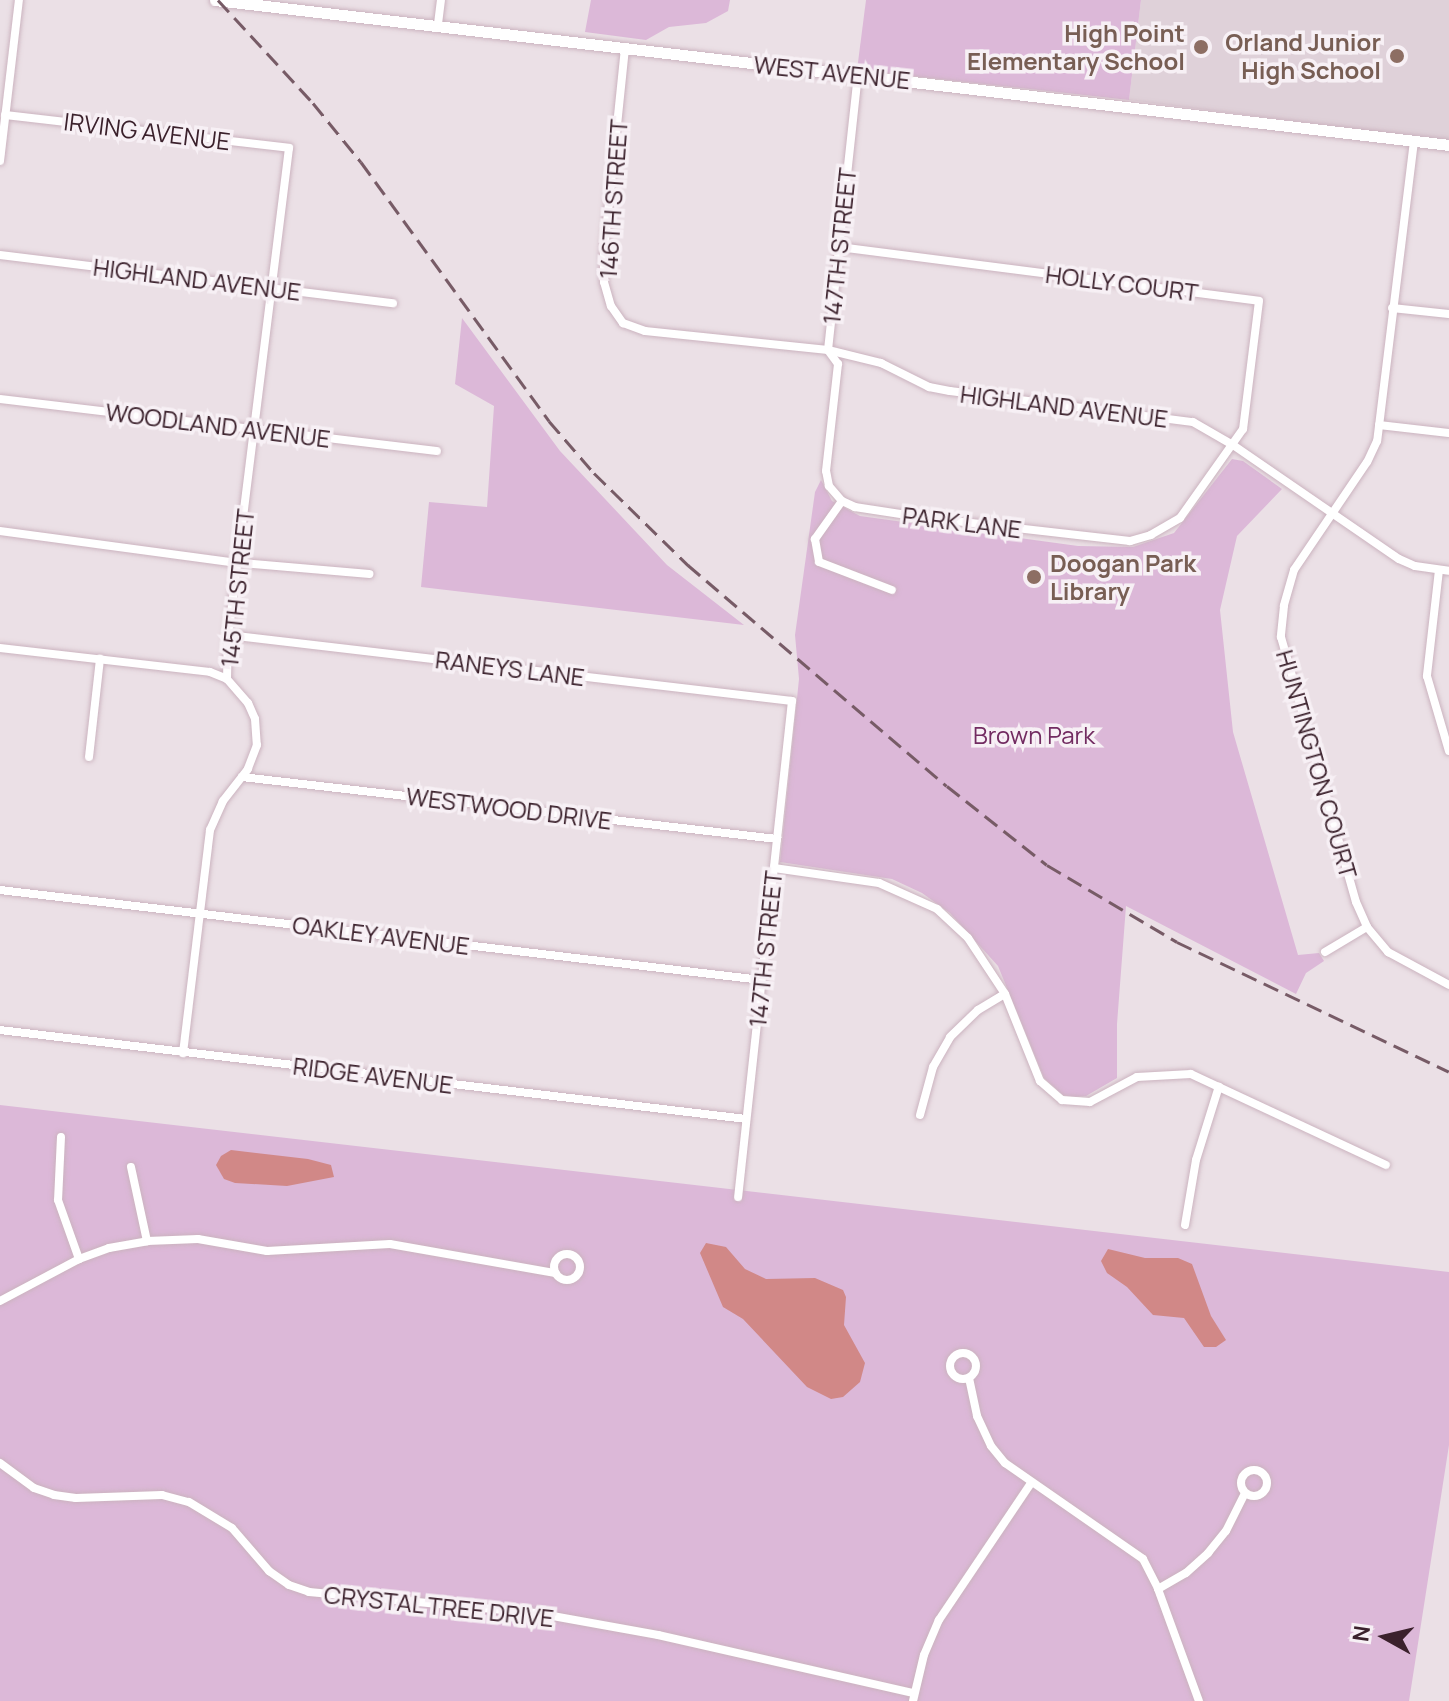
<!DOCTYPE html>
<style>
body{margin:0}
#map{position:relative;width:1449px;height:1701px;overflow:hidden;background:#ebe0e6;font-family:Manrope,sans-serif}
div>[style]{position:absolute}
.built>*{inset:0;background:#dfd1d9}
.green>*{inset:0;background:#dcb8d8}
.water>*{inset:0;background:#d18887}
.roads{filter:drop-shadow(0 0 2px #cbb3bf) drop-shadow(0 0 2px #cbb3bf)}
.street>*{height:8px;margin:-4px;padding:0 4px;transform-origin:4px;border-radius:4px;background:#fff}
.street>.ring{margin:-4px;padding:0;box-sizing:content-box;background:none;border:8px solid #fff;border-radius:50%}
.secondary>*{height:11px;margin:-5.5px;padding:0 5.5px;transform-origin:5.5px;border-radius:5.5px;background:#fff}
.rail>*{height:3px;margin-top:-1.5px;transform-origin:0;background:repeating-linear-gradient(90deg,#775b66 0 16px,transparent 0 24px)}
.dots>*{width:22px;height:22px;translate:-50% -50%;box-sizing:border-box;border:4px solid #f7f0f5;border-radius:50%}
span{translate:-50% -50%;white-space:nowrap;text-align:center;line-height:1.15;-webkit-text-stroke:7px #f7f0f5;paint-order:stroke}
.education-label{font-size:24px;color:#785e54;font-weight:700}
.right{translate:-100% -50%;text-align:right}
.left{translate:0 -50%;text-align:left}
.street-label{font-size:24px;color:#3b212c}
.park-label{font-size:24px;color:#722b61}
.north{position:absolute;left:1345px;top:1597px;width:80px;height:80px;-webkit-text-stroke:6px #f7f0f5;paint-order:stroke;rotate:278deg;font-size:22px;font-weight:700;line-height:32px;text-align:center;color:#3b212c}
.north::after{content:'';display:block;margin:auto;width:28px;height:36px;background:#3b212c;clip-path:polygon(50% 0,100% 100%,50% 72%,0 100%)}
</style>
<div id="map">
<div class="built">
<div style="clip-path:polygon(1141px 0,1449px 0,1449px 141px,1129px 100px)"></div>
</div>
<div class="green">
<div style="clip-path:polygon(591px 0,730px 0,728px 11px,706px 23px,669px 27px,646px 40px,585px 32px)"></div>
<div style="clip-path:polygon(866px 0,1141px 0,1129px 100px,857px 70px)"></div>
<div style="clip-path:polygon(462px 318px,560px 451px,667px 565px,744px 625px,421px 587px,429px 502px,487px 507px,494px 406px,455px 384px)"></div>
<div style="clip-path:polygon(1232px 459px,1243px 461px,1282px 489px,1237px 536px,1220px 610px,1233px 732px,1298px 955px,1319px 953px,1324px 961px,1306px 973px,1296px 994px,1126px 906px,1117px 1024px,1117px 1078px,1086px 1096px,1072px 1097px,1063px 1095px,1044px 1078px,998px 966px,950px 913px,922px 893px,892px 879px,780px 862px,799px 679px,795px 635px,815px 492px,821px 480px,832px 501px,860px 516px,1078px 546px,1133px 547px,1174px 533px)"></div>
<div style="clip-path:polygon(0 1105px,1449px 1272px,1449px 1445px,1409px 1701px,0 1701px)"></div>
</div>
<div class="water">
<div style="clip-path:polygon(231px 1150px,308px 1159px,331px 1165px,334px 1177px,287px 1186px,235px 1183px,224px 1179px,216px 1165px,221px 1156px)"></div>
<div style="clip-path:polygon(706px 1243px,726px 1247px,745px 1269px,766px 1279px,815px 1278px,843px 1290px,846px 1297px,844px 1325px,865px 1363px,860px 1382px,843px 1397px,831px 1399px,807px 1387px,743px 1319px,723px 1307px,700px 1253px)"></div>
<div style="clip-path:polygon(1108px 1249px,1145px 1258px,1178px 1258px,1192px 1264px,1211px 1316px,1226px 1340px,1216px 1347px,1204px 1347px,1184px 1318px,1153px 1315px,1127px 1287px,1107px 1273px,1101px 1261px)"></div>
</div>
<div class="roads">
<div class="street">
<div style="left:438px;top:24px;width:24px;rotate:-83deg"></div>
<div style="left:625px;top:48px;width:205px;rotate:95.9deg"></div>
<div style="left:604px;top:252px;width:30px;rotate:90deg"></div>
<div style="left:604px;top:282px;width:25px;rotate:74deg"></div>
<div style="left:611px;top:306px;width:21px;rotate:55deg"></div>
<div style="left:623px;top:323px;width:23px;rotate:20deg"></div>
<div style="left:645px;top:331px;width:184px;rotate:5.9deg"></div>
<div style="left:828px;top:350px;width:55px;rotate:13.8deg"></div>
<div style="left:881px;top:363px;width:54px;rotate:26.6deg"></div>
<div style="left:929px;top:387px;width:21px;rotate:11deg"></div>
<div style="left:950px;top:391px;width:245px;rotate:7.3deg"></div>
<div style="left:1193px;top:422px;width:46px;rotate:29.9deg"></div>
<div style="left:1233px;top:445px;width:201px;rotate:34.5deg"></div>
<div style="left:1399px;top:559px;width:17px;rotate:24deg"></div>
<div style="left:1415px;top:566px;width:34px;rotate:8deg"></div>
<div style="left:5px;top:115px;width:286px;rotate:6.6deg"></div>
<div style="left:289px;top:148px;width:491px;rotate:97.1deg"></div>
<div style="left:228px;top:635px;width:44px;rotate:91.3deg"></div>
<div style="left:1414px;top:141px;width:302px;rotate:97deg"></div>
<div style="left:1377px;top:441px;width:23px;rotate:115deg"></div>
<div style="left:1367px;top:462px;width:130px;rotate:124.1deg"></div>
<div style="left:1294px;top:570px;width:37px;rotate:106deg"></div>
<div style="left:1284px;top:606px;width:31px;rotate:96deg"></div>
<div style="left:1281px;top:637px;width:275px;rotate:74.2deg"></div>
<div style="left:1356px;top:902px;width:27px;rotate:66deg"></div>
<div style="left:1367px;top:927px;width:33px;rotate:50deg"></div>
<div style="left:1388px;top:952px;width:69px;rotate:28.4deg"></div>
<div style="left:0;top:161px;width:162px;rotate:-83.3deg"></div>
<div style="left:839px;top:247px;width:423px;rotate:7.3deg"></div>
<div style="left:1259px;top:301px;width:129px;rotate:97.1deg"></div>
<div style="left:1243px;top:429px;width:109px;rotate:125.3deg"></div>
<div style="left:1180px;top:518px;width:34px;rotate:150deg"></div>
<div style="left:1151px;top:535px;width:22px;rotate:164deg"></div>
<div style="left:1130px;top:541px;width:211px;rotate:-173.5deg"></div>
<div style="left:920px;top:517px;width:66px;rotate:-171.3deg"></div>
<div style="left:855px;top:507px;width:14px;rotate:-155deg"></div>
<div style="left:842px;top:501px;width:20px;rotate:-131deg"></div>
<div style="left:829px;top:486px;width:15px;rotate:-101deg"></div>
<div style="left:826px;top:471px;width:108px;rotate:-83.6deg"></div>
<div style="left:838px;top:364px;width:17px;rotate:-126deg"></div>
<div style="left:828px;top:350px;width:278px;rotate:-83.8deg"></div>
<div style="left:0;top:255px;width:396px;rotate:7deg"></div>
<div style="left:1392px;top:308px;width:57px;rotate:6deg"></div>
<div style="left:0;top:399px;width:440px;rotate:6.8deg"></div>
<div style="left:1379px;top:425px;width:70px;rotate:6.5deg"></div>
<div style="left:842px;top:501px;width:47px;rotate:125.4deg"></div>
<div style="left:815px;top:539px;width:23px;rotate:80deg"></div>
<div style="left:819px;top:562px;width:78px;rotate:21deg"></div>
<div style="left:0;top:531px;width:232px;rotate:7.7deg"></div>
<div style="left:230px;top:562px;width:140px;rotate:4.9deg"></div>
<div style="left:1439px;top:570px;width:107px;rotate:96.5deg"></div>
<div style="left:1427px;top:676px;width:78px;rotate:73.7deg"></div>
<div style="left:228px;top:635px;width:568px;rotate:6.67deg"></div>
<div style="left:792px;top:701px;width:499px;rotate:96.2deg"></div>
<div style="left:0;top:648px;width:211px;rotate:6.5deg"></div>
<div style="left:210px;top:672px;width:18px;rotate:22deg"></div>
<div style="left:227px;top:679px;width:32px;rotate:49deg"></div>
<div style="left:248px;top:703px;width:17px;rotate:66deg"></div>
<div style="left:255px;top:719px;width:26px;rotate:86deg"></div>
<div style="left:257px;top:745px;width:26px;rotate:111deg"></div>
<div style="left:248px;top:769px;width:41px;rotate:128deg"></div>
<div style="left:223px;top:801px;width:32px;rotate:114deg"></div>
<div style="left:210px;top:830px;width:225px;rotate:96.9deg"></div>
<div style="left:89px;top:757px;width:99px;rotate:-83.6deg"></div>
<div style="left:242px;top:777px;width:539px;rotate:6.61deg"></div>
<div style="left:774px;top:868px;width:106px;rotate:8.1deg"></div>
<div style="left:879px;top:883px;width:64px;rotate:24.1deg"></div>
<div style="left:937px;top:909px;width:42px;rotate:43.1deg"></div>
<div style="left:968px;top:938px;width:67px;rotate:56.5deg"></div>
<div style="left:1005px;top:994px;width:94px;rotate:68.1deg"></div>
<div style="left:1040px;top:1081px;width:29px;rotate:41deg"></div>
<div style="left:1062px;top:1100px;width:28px;rotate:4deg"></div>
<div style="left:1090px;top:1102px;width:53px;rotate:-28deg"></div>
<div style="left:1137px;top:1077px;width:54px;rotate:-3.2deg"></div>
<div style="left:1191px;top:1074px;width:215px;rotate:25deg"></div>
<div style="left:0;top:890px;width:766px;rotate:6.74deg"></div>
<div style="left:1325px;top:952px;width:49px;rotate:-30.8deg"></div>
<div style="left:0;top:1030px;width:751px;rotate:6.8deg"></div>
<div style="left:920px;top:1115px;width:50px;rotate:-74.8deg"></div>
<div style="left:933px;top:1067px;width:34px;rotate:-60deg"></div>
<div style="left:950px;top:1037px;width:39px;rotate:-44deg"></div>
<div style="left:978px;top:1010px;width:31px;rotate:-31deg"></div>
<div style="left:61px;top:1137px;width:63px;rotate:92.7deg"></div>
<div style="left:58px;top:1200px;width:63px;rotate:70.4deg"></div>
<div style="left:131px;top:1167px;width:76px;rotate:77.8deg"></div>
<div style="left:1185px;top:1225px;width:66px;rotate:-80.4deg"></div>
<div style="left:1196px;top:1160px;width:77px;rotate:-72.7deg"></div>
<div class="ring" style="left:554px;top:1254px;width:18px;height:18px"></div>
<div style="left:0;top:1301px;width:89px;rotate:-28deg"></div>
<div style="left:79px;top:1259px;width:32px;rotate:-20deg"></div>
<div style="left:109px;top:1248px;width:39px;rotate:-10deg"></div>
<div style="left:147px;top:1241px;width:51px;rotate:-2.2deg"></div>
<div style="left:198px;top:1239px;width:70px;rotate:9.9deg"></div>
<div style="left:267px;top:1251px;width:123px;rotate:-3.3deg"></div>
<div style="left:390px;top:1244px;width:168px;rotate:10deg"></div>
<div class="ring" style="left:950px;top:1353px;width:18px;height:18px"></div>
<div style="left:969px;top:1378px;width:39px;rotate:78deg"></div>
<div style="left:977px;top:1416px;width:33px;rotate:65deg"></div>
<div style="left:991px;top:1446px;width:22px;rotate:51deg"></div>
<div style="left:1005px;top:1463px;width:168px;rotate:34.8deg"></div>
<div style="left:1143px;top:1559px;width:34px;rotate:63deg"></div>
<div style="left:1158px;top:1589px;width:119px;rotate:69.9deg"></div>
<div style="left:0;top:1463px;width:42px;rotate:36.3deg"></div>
<div style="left:34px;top:1488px;width:21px;rotate:19deg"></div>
<div style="left:54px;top:1495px;width:22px;rotate:8deg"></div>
<div style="left:76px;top:1498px;width:86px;rotate:-2deg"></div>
<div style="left:162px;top:1495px;width:28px;rotate:15deg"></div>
<div style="left:189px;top:1502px;width:50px;rotate:31.2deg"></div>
<div style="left:232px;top:1528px;width:57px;rotate:49.3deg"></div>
<div style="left:269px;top:1571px;width:24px;rotate:35deg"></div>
<div style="left:289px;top:1585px;width:21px;rotate:19deg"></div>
<div style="left:309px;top:1592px;width:228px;rotate:5.3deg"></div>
<div style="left:536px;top:1613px;width:124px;rotate:10.2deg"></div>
<div style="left:658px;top:1635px;width:262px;rotate:12.8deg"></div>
<div class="ring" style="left:1241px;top:1470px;width:18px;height:18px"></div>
<div style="left:1158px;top:1589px;width:32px;rotate:-30deg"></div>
<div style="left:1186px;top:1573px;width:30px;rotate:-42deg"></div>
<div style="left:1208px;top:1553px;width:28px;rotate:-51deg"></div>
<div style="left:1226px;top:1531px;width:42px;rotate:-63.4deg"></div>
<div style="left:913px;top:1701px;width:47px;rotate:-76.6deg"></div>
<div style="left:924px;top:1655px;width:38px;rotate:-67deg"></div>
<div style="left:939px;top:1620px;width:165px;rotate:-56.1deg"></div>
</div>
<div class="secondary">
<div style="left:215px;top:0;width:1242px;rotate:6.7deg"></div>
</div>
</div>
<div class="rail">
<div style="left:218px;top:0;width:140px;rotate:47.3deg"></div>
<div style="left:313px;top:103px;width:76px;rotate:50.9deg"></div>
<div style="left:361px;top:162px;width:320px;rotate:54deg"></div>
<div style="left:549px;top:421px;width:69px;rotate:49.1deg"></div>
<div style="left:594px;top:473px;width:132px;rotate:44.4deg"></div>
<div style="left:688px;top:565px;width:340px;rotate:40.5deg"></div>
<div style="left:947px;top:786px;width:127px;rotate:38.3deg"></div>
<div style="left:1047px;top:865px;width:151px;rotate:30.6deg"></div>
<div style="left:1177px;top:942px;width:301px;rotate:25.5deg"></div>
</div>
<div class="dots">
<div style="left:1201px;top:47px;background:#8d6e63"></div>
<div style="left:1397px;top:56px;background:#8d6e63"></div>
<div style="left:1034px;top:577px;background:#8d6e63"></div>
</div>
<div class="education-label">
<span class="right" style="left:1185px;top:47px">High Point<br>Elementary School</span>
<span class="right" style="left:1381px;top:56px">Orland Junior<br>High School</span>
<span class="left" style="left:1050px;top:577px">Doogan Park<br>Library</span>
</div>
<div class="street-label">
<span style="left:832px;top:72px;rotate:6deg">WEST AVENUE</span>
<span style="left:147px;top:131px;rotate:7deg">IRVING AVENUE</span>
<span style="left:613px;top:199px;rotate:-86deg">146TH STREET</span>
<span style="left:839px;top:246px;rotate:-84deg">147TH STREET</span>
<span style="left:197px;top:279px;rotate:7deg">HIGHLAND AVENUE</span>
<span style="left:1122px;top:283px;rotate:7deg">HOLLY COURT</span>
<span style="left:1064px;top:406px;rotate:7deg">HIGHLAND AVENUE</span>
<span style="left:218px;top:425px;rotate:7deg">WOODLAND AVENUE</span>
<span style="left:962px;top:522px;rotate:7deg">PARK LANE</span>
<span style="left:237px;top:588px;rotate:-84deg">145TH STREET</span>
<span style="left:510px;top:668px;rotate:7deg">RANEYS LANE</span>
<span style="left:1317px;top:764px;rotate:74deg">HUNTINGTON COURT</span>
<span style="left:509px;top:808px;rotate:7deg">WESTWOOD DRIVE</span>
<span style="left:381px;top:935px;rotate:7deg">OAKLEY AVENUE</span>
<span style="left:765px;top:949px;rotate:-84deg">147TH STREET</span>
<span style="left:373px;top:1075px;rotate:7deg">RIDGE AVENUE</span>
<span style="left:439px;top:1606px;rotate:6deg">CRYSTAL TREE DRIVE</span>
</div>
<div class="park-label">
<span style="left:1034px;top:735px">Brown Park</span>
</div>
<div class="north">N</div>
</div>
